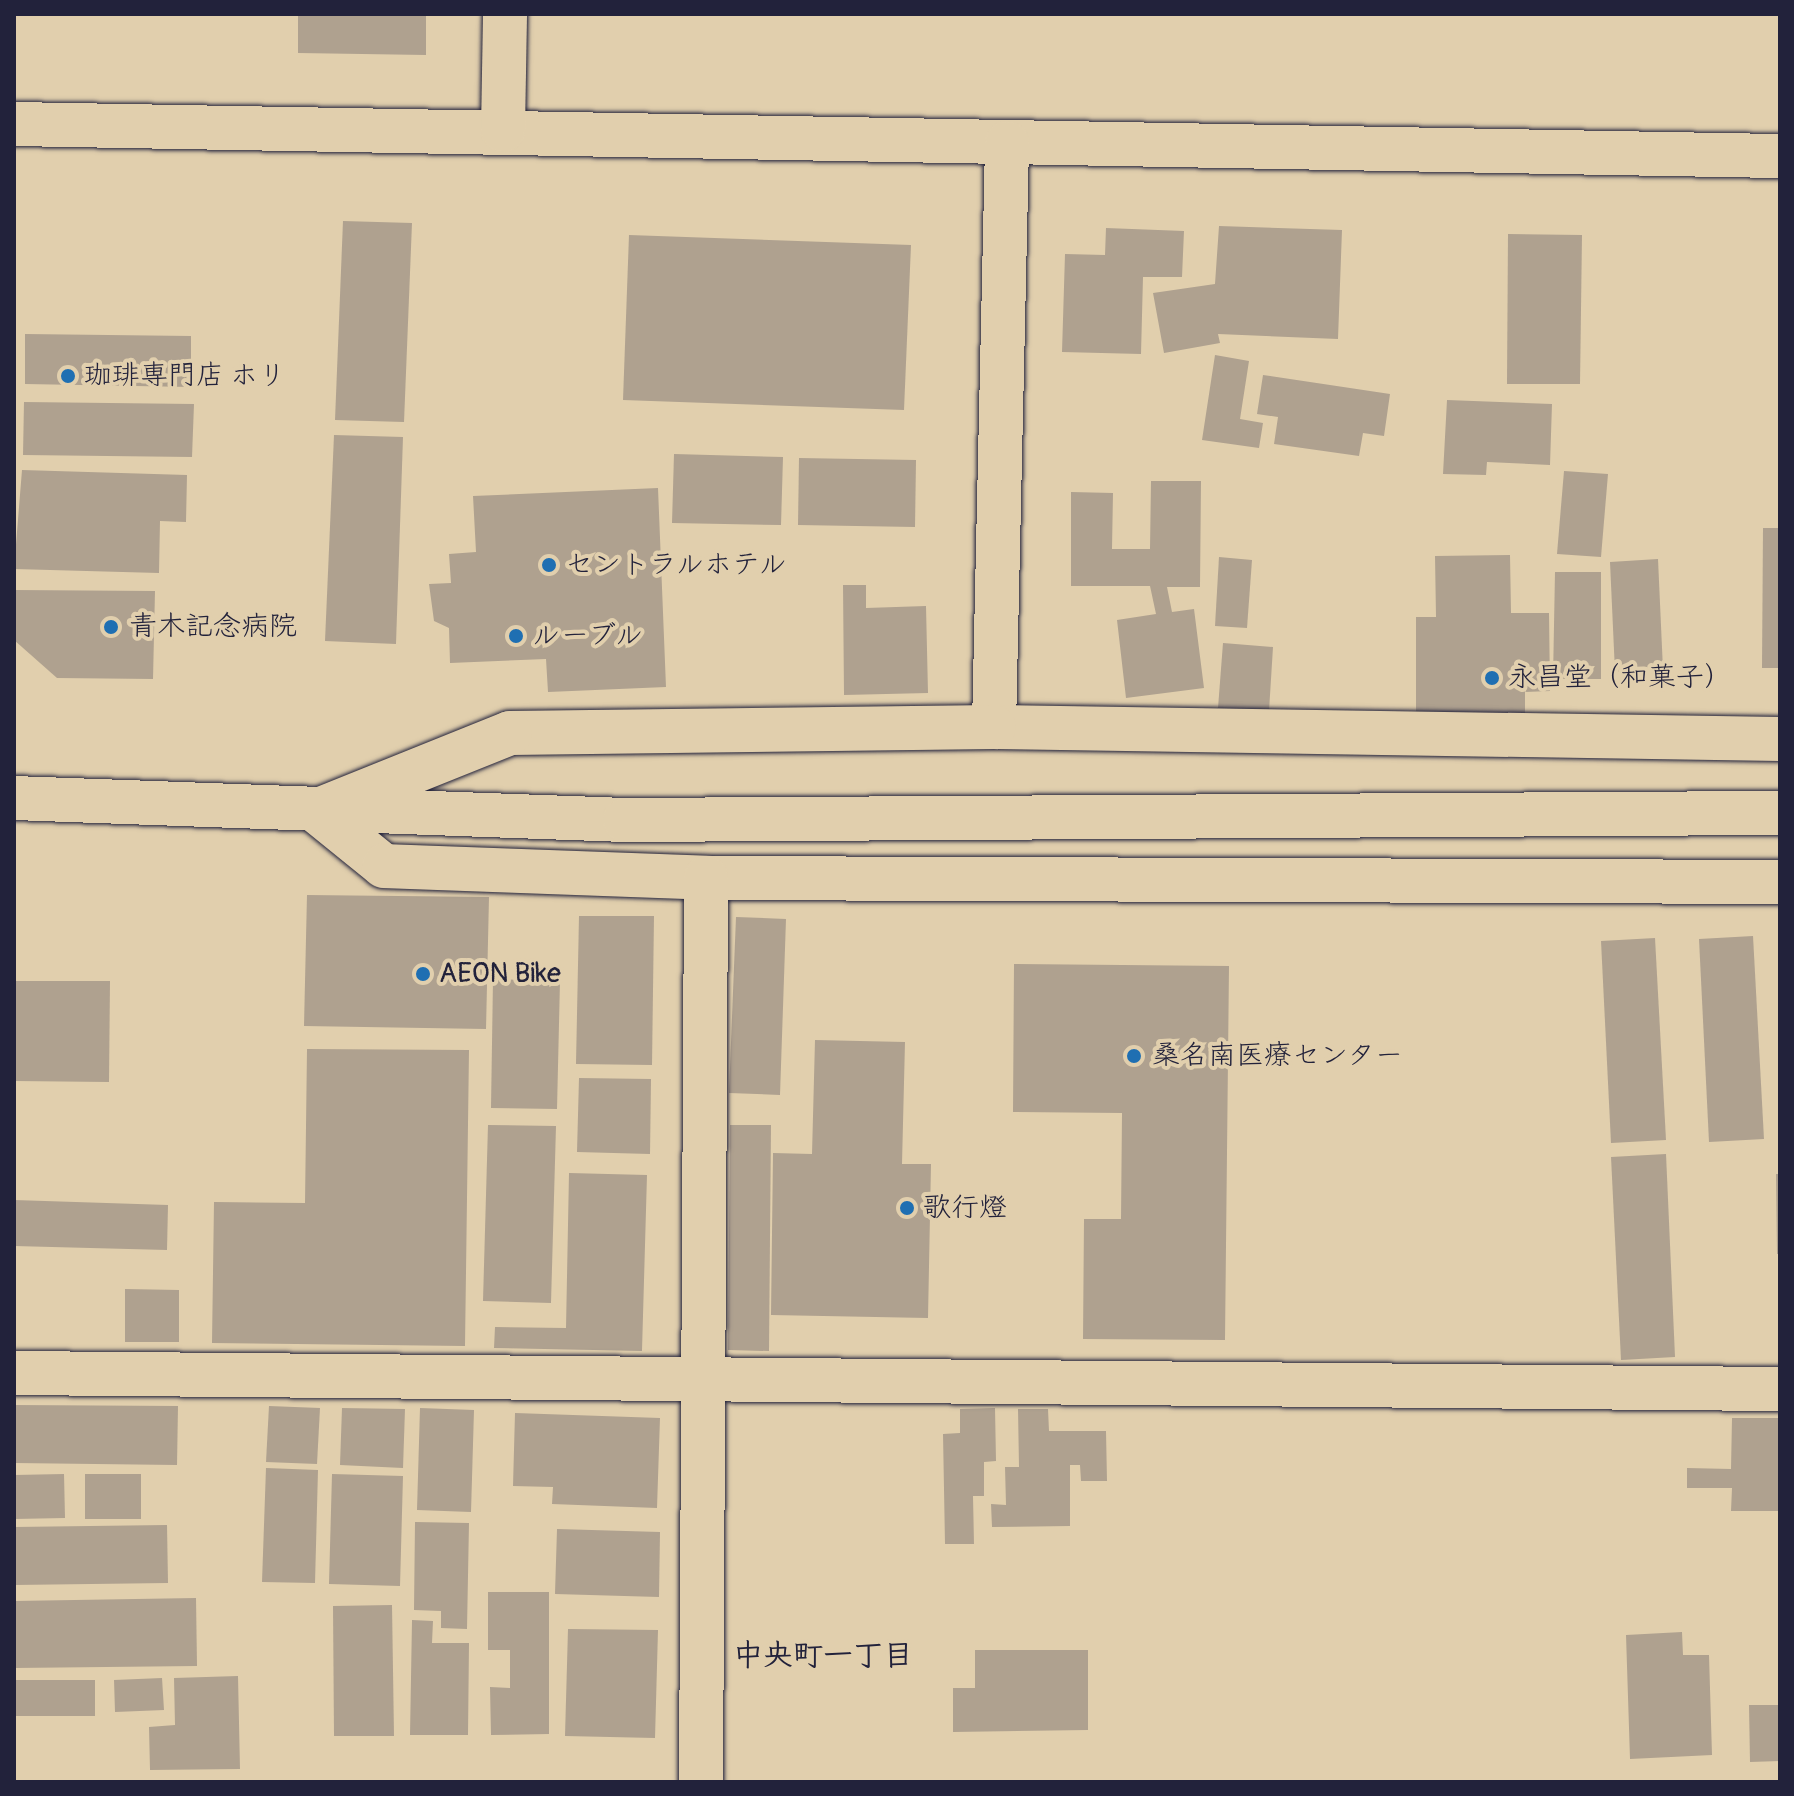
<!DOCTYPE html>
<meta charset="utf-8">
<style>
body{margin:0}
#map{position:relative;width:1794px;height:1796px;overflow:hidden;background:#e1cfad;font-family:Pangolin,"Klee One",sans-serif}
div>[style]{position:absolute}
.building>*{inset:0;background:#afa18f}
.roads{filter:drop-shadow(0 0 2px #22223b) drop-shadow(0 0 2px #22223b)}
.street>*{height:44px;margin:-22px;padding:0 22px;transform-origin:22px;border-radius:22px;background:#e1cfad}
.secondary>*{height:44px;margin:-22px;padding:0 22px;transform-origin:22px;border-radius:22px;background:#e1cfad}
.dots>*{width:22px;height:22px;translate:-50% -50%;box-sizing:border-box;border:4px solid #e1cfad;border-radius:50%}
span{translate:-50% -50%;white-space:nowrap;text-align:center;line-height:1.15;-webkit-text-stroke:8px #e1cfad;paint-order:stroke}
.poi-label{font-size:28px;color:#22223b}
.left{translate:0 -50%;text-align:left}
.neighbourhood-label{font-size:30px;color:#22223b;font-weight:700}
.frame{position:absolute;inset:0;border:16px solid #22223b;pointer-events:none}
</style>
<div id="map">
<div class="building">
<div style="clip-path:polygon(298px 14px,426px 14px,426px 55px,298px 53px)"></div>
<div style="clip-path:polygon(343px 221px,412px 223px,404px 422px,335px 420px)"></div>
<div style="clip-path:polygon(1219px 226px,1342px 230px,1338px 339px,1218px 334px,1220px 343px,1164px 353px,1153px 293px,1215px 284px)"></div>
<div style="clip-path:polygon(1106px 228px,1184px 231px,1182px 277px,1143px 277px,1141px 354px,1062px 352px,1065px 254px,1105px 255px)"></div>
<div style="clip-path:polygon(1508px 234px,1582px 235px,1580px 384px,1507px 384px)"></div>
<div style="clip-path:polygon(629px 235px,911px 245px,904px 410px,623px 400px)"></div>
<div style="clip-path:polygon(25px 334px,191px 336px,191px 387px,25px 384px)"></div>
<div style="clip-path:polygon(1215px 355px,1249px 361px,1240px 419px,1263px 423px,1259px 448px,1202px 440px)"></div>
<div style="clip-path:polygon(1263px 375px,1390px 394px,1384px 436px,1363px 433px,1359px 456px,1274px 444px,1278px 417px,1257px 414px)"></div>
<div style="clip-path:polygon(1447px 400px,1552px 404px,1550px 465px,1487px 462px,1486px 475px,1443px 474px)"></div>
<div style="clip-path:polygon(24px 402px,194px 404px,192px 457px,23px 455px)"></div>
<div style="clip-path:polygon(334px 435px,403px 437px,396px 644px,325px 641px)"></div>
<div style="clip-path:polygon(674px 454px,783px 457px,781px 525px,672px 523px)"></div>
<div style="clip-path:polygon(799px 458px,916px 460px,915px 527px,798px 525px)"></div>
<div style="clip-path:polygon(22px 470px,187px 475px,186px 522px,160px 521px,159px 573px,14px 569px)"></div>
<div style="clip-path:polygon(1564px 471px,1608px 474px,1601px 557px,1557px 554px)"></div>
<div style="clip-path:polygon(1151px 481px,1201px 481px,1200px 587px,1167px 587px,1172px 612px,1194px 609px,1204px 688px,1126px 698px,1117px 620px,1156px 614px,1150px 586px,1071px 586px,1071px 492px,1113px 493px,1112px 549px,1150px 549px)"></div>
<div style="clip-path:polygon(658px 488px,666px 687px,548px 692px,546px 659px,450px 663px,449px 628px,434px 621px,429px 584px,451px 583px,449px 554px,476px 552px,473px 496px)"></div>
<div style="clip-path:polygon(1763px 528px,1780px 528px,1780px 668px,1762px 668px)"></div>
<div style="clip-path:polygon(1510px 555px,1511px 613px,1549px 613px,1550px 691px,1525px 692px,1525px 720px,1416px 722px,1416px 617px,1436px 617px,1435px 556px)"></div>
<div style="clip-path:polygon(1219px 557px,1252px 560px,1247px 628px,1215px 626px)"></div>
<div style="clip-path:polygon(1658px 559px,1663px 670px,1615px 672px,1610px 562px)"></div>
<div style="clip-path:polygon(1555px 572px,1601px 572px,1601px 679px,1553px 679px)"></div>
<div style="clip-path:polygon(843px 585px,866px 585px,866px 608px,926px 606px,928px 693px,844px 695px)"></div>
<div style="clip-path:polygon(14px 590px,155px 591px,153px 679px,57px 678px,14px 640px)"></div>
<div style="clip-path:polygon(1223px 643px,1273px 647px,1269px 711px,1218px 708px)"></div>
<div style="clip-path:polygon(307px 895px,489px 897px,486px 1029px,304px 1026px)"></div>
<div style="clip-path:polygon(579px 916px,654px 916px,652px 1065px,576px 1064px)"></div>
<div style="clip-path:polygon(736px 917px,786px 919px,780px 1095px,729px 1093px)"></div>
<div style="clip-path:polygon(1753px 936px,1764px 1139px,1709px 1142px,1699px 939px)"></div>
<div style="clip-path:polygon(1655px 938px,1666px 1140px,1611px 1143px,1601px 941px)"></div>
<div style="clip-path:polygon(1014px 964px,1229px 966px,1225px 1340px,1083px 1339px,1084px 1219px,1121px 1219px,1122px 1113px,1013px 1112px)"></div>
<div style="clip-path:polygon(493px 979px,560px 981px,557px 1109px,491px 1108px)"></div>
<div style="clip-path:polygon(14px 981px,110px 981px,109px 1082px,14px 1081px)"></div>
<div style="clip-path:polygon(815px 1040px,905px 1042px,902px 1164px,931px 1164px,928px 1318px,771px 1315px,773px 1153px,812px 1154px)"></div>
<div style="clip-path:polygon(307px 1049px,469px 1050px,465px 1346px,212px 1343px,214px 1202px,305px 1203px)"></div>
<div style="clip-path:polygon(579px 1078px,651px 1079px,650px 1154px,577px 1152px)"></div>
<div style="clip-path:polygon(488px 1125px,556px 1126px,551px 1303px,483px 1301px)"></div>
<div style="clip-path:polygon(730px 1125px,771px 1125px,769px 1351px,728px 1350px)"></div>
<div style="clip-path:polygon(1666px 1154px,1675px 1357px,1621px 1360px,1611px 1157px)"></div>
<div style="clip-path:polygon(569px 1173px,647px 1175px,642px 1351px,494px 1348px,495px 1327px,566px 1328px)"></div>
<div style="clip-path:polygon(1776px 1174px,1780px 1174px,1780px 1254px,1777px 1254px)"></div>
<div style="clip-path:polygon(14px 1200px,168px 1205px,167px 1250px,14px 1246px)"></div>
<div style="clip-path:polygon(125px 1289px,179px 1290px,179px 1342px,125px 1342px)"></div>
<div style="clip-path:polygon(14px 1405px,178px 1406px,177px 1465px,14px 1463px)"></div>
<div style="clip-path:polygon(269px 1406px,320px 1408px,317px 1464px,266px 1462px)"></div>
<div style="clip-path:polygon(342px 1408px,405px 1409px,403px 1468px,340px 1465px)"></div>
<div style="clip-path:polygon(420px 1408px,474px 1410px,471px 1512px,417px 1510px)"></div>
<div style="clip-path:polygon(995px 1408px,996px 1461px,984px 1462px,984px 1496px,973px 1496px,974px 1544px,945px 1544px,943px 1434px,960px 1433px,960px 1409px)"></div>
<div style="clip-path:polygon(1018px 1409px,1048px 1409px,1049px 1431px,1106px 1431px,1107px 1481px,1081px 1481px,1080px 1465px,1070px 1465px,1070px 1526px,992px 1527px,991px 1504px,1006px 1505px,1005px 1467px,1019px 1467px)"></div>
<div style="clip-path:polygon(515px 1413px,660px 1418px,657px 1508px,552px 1504px,553px 1487px,513px 1486px)"></div>
<div style="clip-path:polygon(1732px 1418px,1780px 1418px,1780px 1511px,1731px 1511px,1732px 1488px,1687px 1488px,1687px 1468px,1731px 1469px)"></div>
<div style="clip-path:polygon(266px 1468px,318px 1470px,315px 1583px,262px 1582px)"></div>
<div style="clip-path:polygon(64px 1474px,65px 1518px,14px 1519px,14px 1475px)"></div>
<div style="clip-path:polygon(85px 1474px,141px 1474px,141px 1519px,85px 1519px)"></div>
<div style="clip-path:polygon(332px 1474px,403px 1476px,400px 1586px,329px 1584px)"></div>
<div style="clip-path:polygon(415px 1522px,469px 1523px,467px 1629px,441px 1628px,441px 1611px,414px 1610px)"></div>
<div style="clip-path:polygon(167px 1525px,168px 1583px,14px 1585px,14px 1527px)"></div>
<div style="clip-path:polygon(557px 1529px,660px 1532px,659px 1597px,555px 1594px)"></div>
<div style="clip-path:polygon(488px 1592px,549px 1592px,549px 1734px,491px 1735px,490px 1687px,510px 1688px,510px 1650px,488px 1650px)"></div>
<div style="clip-path:polygon(196px 1598px,197px 1666px,14px 1668px,14px 1601px)"></div>
<div style="clip-path:polygon(392px 1605px,394px 1736px,334px 1736px,333px 1606px)"></div>
<div style="clip-path:polygon(412px 1620px,433px 1621px,432px 1643px,469px 1643px,468px 1735px,410px 1735px)"></div>
<div style="clip-path:polygon(568px 1629px,658px 1630px,655px 1738px,565px 1736px)"></div>
<div style="clip-path:polygon(1682px 1632px,1683px 1655px,1709px 1655px,1712px 1755px,1630px 1759px,1626px 1635px)"></div>
<div style="clip-path:polygon(975px 1650px,1088px 1650px,1088px 1730px,953px 1732px,953px 1688px,975px 1688px)"></div>
<div style="clip-path:polygon(238px 1676px,240px 1769px,150px 1770px,149px 1727px,175px 1725px,174px 1678px)"></div>
<div style="clip-path:polygon(162px 1678px,164px 1710px,115px 1712px,114px 1680px)"></div>
<div style="clip-path:polygon(14px 1680px,95px 1680px,95px 1716px,14px 1716px)"></div>
<div style="clip-path:polygon(1749px 1705px,1780px 1705px,1780px 1761px,1750px 1762px)"></div>
</div>
<div class="roads">
<div class="street">
<div style="left:14px;top:124px;width:1766px;rotate:1.04deg"></div>
<div style="left:503px;top:130px;width:116px;rotate:-89deg"></div>
<div style="left:994px;top:727px;width:584px;rotate:-88.72deg"></div>
<div style="left:1780px;top:739px;width:786px;rotate:-179.13deg"></div>
<div style="left:994px;top:727px;width:484px;rotate:179.3deg"></div>
<div style="left:510px;top:733px;width:209px;rotate:158.1deg"></div>
<div style="left:316px;top:811px;width:87px;rotate:39deg"></div>
<div style="left:384px;top:866px;width:322px;rotate:2.1deg"></div>
<div style="left:706px;top:878px;width:1074px;rotate:0.21deg"></div>
<div style="left:14px;top:1373px;width:1766px;rotate:0.52deg"></div>
<div style="left:701px;top:1782px;width:904px;rotate:-89.68deg"></div>
</div>
<div class="secondary">
<div style="left:14px;top:798px;width:611px;rotate:2.06deg"></div>
<div style="left:625px;top:820px;width:1155px;rotate:-0.35deg"></div>
</div>
</div>
<div class="dots">
<div style="left:68px;top:376px;background:#1f6fb2"></div>
<div style="left:549px;top:565px;background:#1f6fb2"></div>
<div style="left:111px;top:627px;background:#1f6fb2"></div>
<div style="left:516px;top:636px;background:#1f6fb2"></div>
<div style="left:1492px;top:678px;background:#1f6fb2"></div>
<div style="left:423px;top:974px;background:#1f6fb2"></div>
<div style="left:1134px;top:1056px;background:#1f6fb2"></div>
<div style="left:907px;top:1208px;background:#1f6fb2"></div>
</div>
<div class="poi-label">
<span class="left" style="left:84px;top:376px">珈琲専門店 ホリ</span>
<span class="left" style="left:565px;top:565px">セントラルホテル</span>
<span class="left" style="left:129px;top:627px">青木記念病院</span>
<span class="left" style="left:532px;top:636px">ルーブル</span>
<span class="left" style="left:1508px;top:678px">永昌堂（和菓子）</span>
<span class="left" style="left:439px;top:974px">AEON Bike</span>
<span class="left" style="left:1152px;top:1056px">桑名南医療センター</span>
<span class="left" style="left:923px;top:1208px">歌行燈</span>
</div>
<div class="neighbourhood-label">
<span style="left:823px;top:1656px">中央町一丁目</span>
</div>
<div class="frame"></div>
</div>
